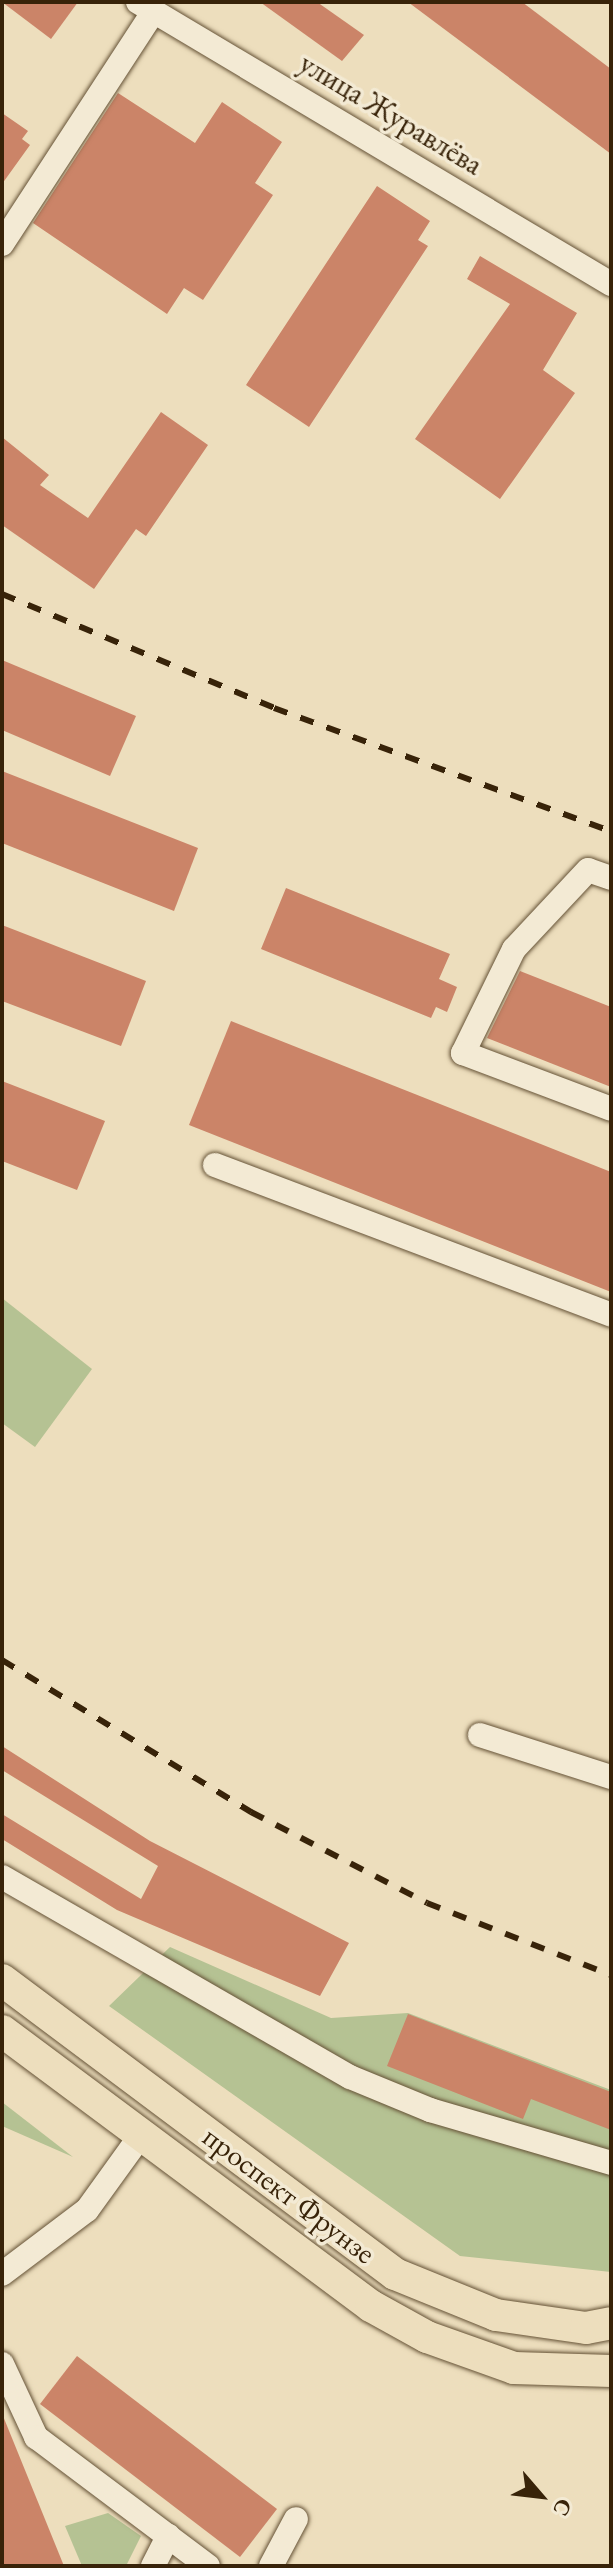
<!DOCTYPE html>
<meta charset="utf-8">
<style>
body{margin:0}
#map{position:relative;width:613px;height:2568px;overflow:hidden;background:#eddebd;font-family:"EB Garamond",serif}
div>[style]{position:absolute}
.green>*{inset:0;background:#b5c293}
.building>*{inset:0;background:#cb8468}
.roads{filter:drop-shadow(0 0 2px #655236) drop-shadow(0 0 2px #655236)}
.minor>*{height:24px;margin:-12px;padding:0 12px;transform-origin:12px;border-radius:12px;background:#f3ead4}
.major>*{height:32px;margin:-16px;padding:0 16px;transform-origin:16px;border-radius:16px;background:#eddebd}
.rail>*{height:6px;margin-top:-3px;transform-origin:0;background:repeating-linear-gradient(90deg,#382309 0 14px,transparent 0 28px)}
span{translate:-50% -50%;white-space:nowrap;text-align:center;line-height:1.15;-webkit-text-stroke:7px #f3ead4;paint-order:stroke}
.street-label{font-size:30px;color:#382309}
.frame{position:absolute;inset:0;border:4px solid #382309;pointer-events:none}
.north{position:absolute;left:501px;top:2456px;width:80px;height:80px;-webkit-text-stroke:6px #f3ead4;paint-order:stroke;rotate:118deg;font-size:22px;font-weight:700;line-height:32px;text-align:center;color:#382309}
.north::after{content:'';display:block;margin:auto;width:28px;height:36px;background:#382309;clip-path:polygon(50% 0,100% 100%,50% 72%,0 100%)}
</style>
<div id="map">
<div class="green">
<div style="clip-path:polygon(2px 1298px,92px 1369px,35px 1447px,2px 1423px)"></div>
<div style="clip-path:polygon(170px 1947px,331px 2018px,408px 2013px,611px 2090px,611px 2272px,460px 2256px,109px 2006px)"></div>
<div style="clip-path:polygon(2px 2102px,73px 2157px,2px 2126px)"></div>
<div style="clip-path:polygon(108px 2513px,141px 2536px,126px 2566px,82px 2566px,65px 2526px)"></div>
</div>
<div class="building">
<div style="clip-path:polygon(2px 2px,78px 2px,51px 39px)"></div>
<div style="clip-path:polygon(260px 2px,317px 2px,364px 35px,342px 61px)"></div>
<div style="clip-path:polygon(408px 2px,522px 2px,611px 69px,611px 154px)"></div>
<div style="clip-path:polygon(118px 93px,195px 143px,222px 102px,282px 142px,255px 183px,273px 195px,203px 300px,184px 288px,167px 314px,33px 223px)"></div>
<div style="clip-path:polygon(2px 113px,28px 131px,22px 139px,30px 145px,2px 184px)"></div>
<div style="clip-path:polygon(377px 186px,430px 221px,418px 240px,428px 246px,309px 427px,246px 385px)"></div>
<div style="clip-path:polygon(480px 256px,577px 313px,543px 370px,575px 393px,500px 499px,415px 439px,510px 304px,467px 279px)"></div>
<div style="clip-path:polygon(161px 412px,208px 445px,146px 536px,136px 529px,94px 589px,2px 525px,2px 437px,49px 475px,40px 485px,88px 518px)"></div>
<div style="clip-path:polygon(2px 660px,136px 716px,110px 776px,2px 730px)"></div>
<div style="clip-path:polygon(2px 771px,198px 848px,174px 911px,2px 843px)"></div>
<div style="clip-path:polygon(286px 888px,450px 954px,439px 979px,457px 987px,447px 1012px,436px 1007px,431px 1018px,261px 949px)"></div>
<div style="clip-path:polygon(2px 925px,146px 981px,121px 1046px,2px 1001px)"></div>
<div style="clip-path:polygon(520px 971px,611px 1007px,611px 1087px,487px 1038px)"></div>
<div style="clip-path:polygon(231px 1021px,611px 1172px,611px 1292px,189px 1125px)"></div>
<div style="clip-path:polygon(2px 1081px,105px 1121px,77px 1190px,2px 1161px)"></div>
<div style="clip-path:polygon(2px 1746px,150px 1841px,349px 1943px,320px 1996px,117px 1910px,2px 1839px,2px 1814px,141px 1899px,158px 1866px,2px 1770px)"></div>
<div style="clip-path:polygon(408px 2014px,611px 2092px,611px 2130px,531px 2099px,523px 2119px,387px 2066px)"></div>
<div style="clip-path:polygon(77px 2356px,277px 2509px,240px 2557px,40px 2404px)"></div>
<div style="clip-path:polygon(2px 2416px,3px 2416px,64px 2566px,2px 2566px)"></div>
</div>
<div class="roads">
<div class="minor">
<div style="left:138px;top:2px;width:551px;rotate:30.8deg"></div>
<div style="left:2px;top:244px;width:277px;rotate:-56.9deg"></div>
<div style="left:611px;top:878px;width:24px;rotate:-161deg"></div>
<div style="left:588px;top:870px;width:108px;rotate:133.1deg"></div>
<div style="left:514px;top:949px;width:116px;rotate:116.1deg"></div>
<div style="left:463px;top:1053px;width:158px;rotate:20.7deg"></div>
<div style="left:215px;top:1165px;width:423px;rotate:20.7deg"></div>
<div style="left:480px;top:1735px;width:138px;rotate:17.8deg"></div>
<div style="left:2px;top:1877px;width:401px;rotate:29.9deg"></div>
<div style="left:350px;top:2077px;width:87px;rotate:22.4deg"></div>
<div style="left:430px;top:2110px;width:189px;rotate:16.3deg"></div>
<div style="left:2px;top:2274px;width:106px;rotate:-37deg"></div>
<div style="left:87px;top:2210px;width:92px;rotate:-54.2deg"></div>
<div style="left:2px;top:2364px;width:81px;rotate:65deg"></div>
<div style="left:36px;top:2437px;width:215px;rotate:36.9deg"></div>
<div style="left:153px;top:2566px;width:34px;rotate:-63deg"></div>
<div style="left:271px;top:2566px;width:53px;rotate:-62deg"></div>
</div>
<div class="major">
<div style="left:2px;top:1980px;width:491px;rotate:36.8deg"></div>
<div style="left:395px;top:2274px;width:109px;rotate:22.1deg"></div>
<div style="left:496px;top:2315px;width:91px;rotate:8.2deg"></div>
<div style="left:586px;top:2328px;width:25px;rotate:-11deg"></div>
<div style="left:2px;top:2031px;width:460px;rotate:36.7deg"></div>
<div style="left:371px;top:2306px;width:64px;rotate:29deg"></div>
<div style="left:427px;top:2337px;width:92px;rotate:19.6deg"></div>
<div style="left:514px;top:2368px;width:97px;rotate:1.8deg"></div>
</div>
</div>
<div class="rail">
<div style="left:2px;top:594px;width:295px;rotate:22.7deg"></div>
<div style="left:274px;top:708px;width:359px;rotate:20.1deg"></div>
<div style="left:2px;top:1660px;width:292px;rotate:31.4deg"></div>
<div style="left:251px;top:1812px;width:198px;rotate:27.3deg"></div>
<div style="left:427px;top:1903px;width:198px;rotate:21.4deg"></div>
</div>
<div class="street-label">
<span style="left:391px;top:114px;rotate:31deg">улица Журавлёва</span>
<span style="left:289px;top:2195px;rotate:37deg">проспект Фрунзе</span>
</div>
<div class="frame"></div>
<div class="north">С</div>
</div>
